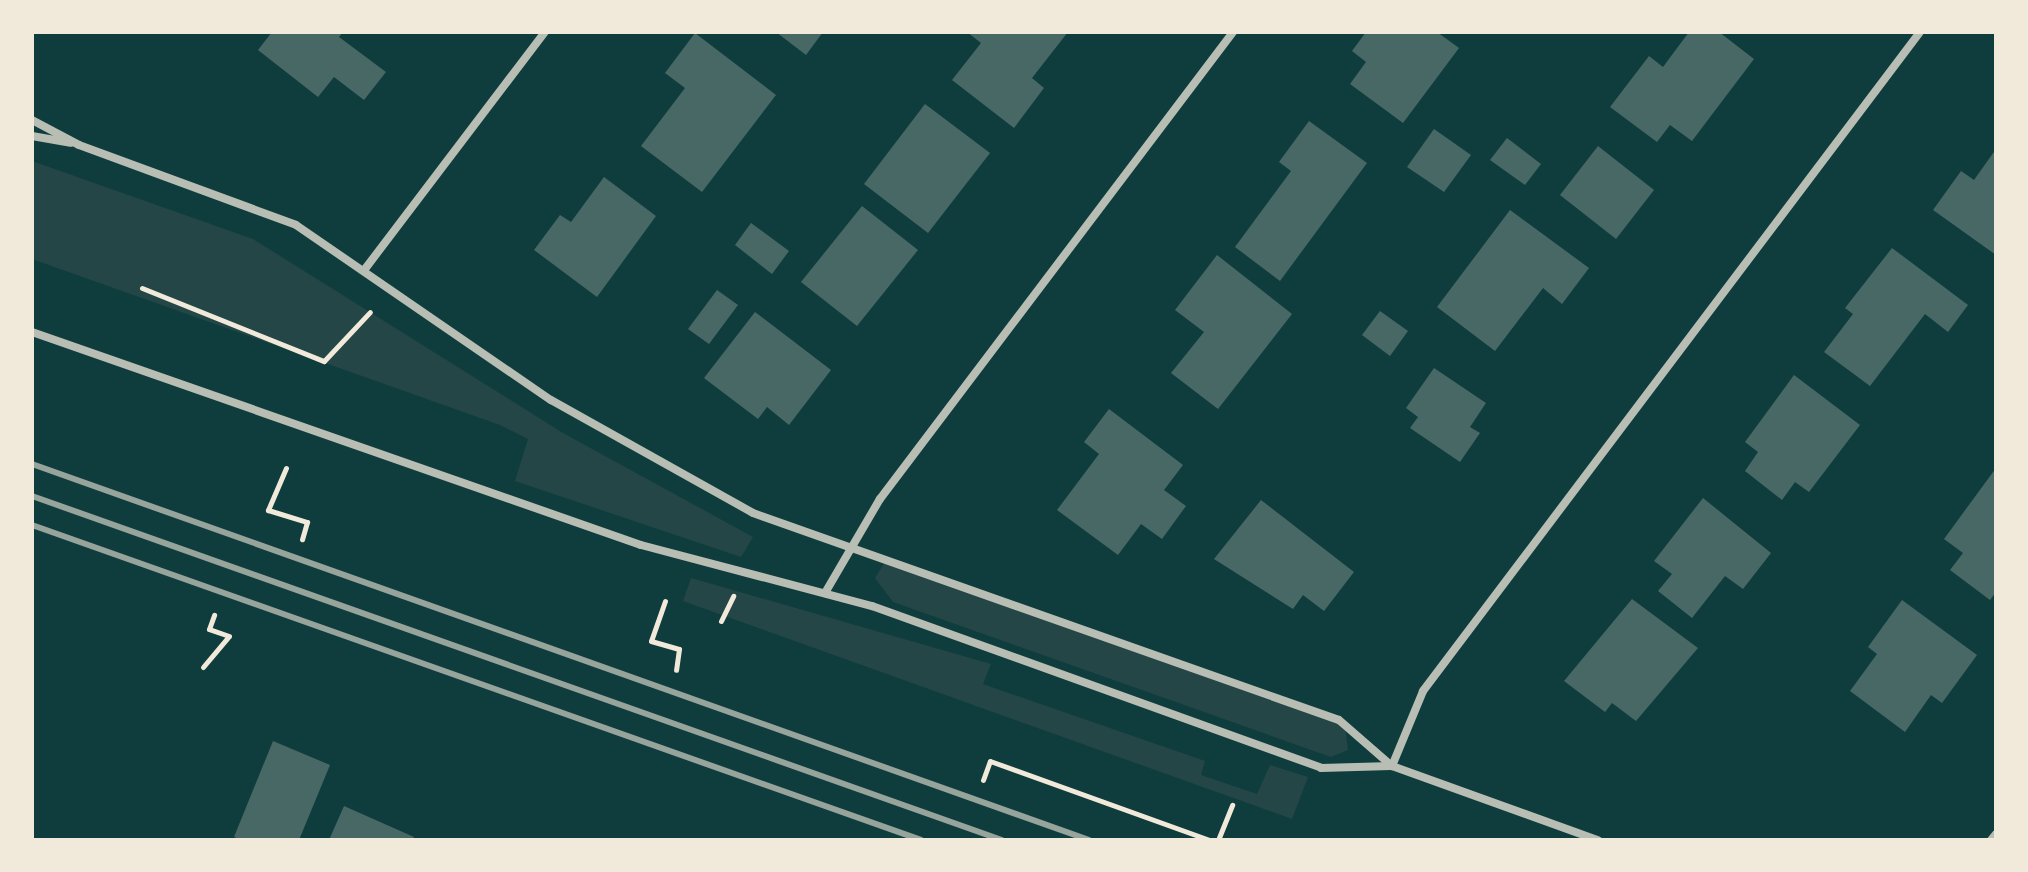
<!DOCTYPE html>
<style>
body{margin:0}
#map{position:relative;width:2028px;height:872px;overflow:hidden;background:#0f3d3e;font-family:"Work Sans",sans-serif}
div>[style]{position:absolute}
.green>*{inset:0;background:#244646}
.building>*{inset:0;background:#486865}
.path>*{height:5px;margin:-2.5px;padding:0 2.5px;transform-origin:2.5px;border-radius:2.5px;background:#f1e9da}
.minor>*{height:8px;margin:-4px;padding:0 4px;transform-origin:4px;border-radius:4px;background:#b8beb3}
.rail>*{height:6px;margin:-3px;padding:0 3px;transform-origin:3px;border-radius:3px;background:#97a49c}
span{translate:-50% -50%;white-space:nowrap;text-align:center;line-height:1.15;-webkit-text-stroke:6px #f1e9da;paint-order:stroke}
.frame{position:absolute;inset:0;border:34px solid #f1e9da;pointer-events:none}
</style>
<div id="map">
<div class="green">
<div style="clip-path:polygon(32px 161px,253px 239px,563px 433px,753px 537px,741px 557px,515px 481px,528px 439px,500px 425px,32px 259px)"></div>
<div style="clip-path:polygon(885px 562px,1345px 726px,1348px 750px,1331px 757px,893px 602px,875px 578px)"></div>
<div style="clip-path:polygon(691px 578px,991px 664px,983px 684px,1205px 761px,1201px 775px,1257px 794px,1270px 765px,1308px 777px,1292px 819px,683px 601px)"></div>
</div>
<div class="building">
<div style="clip-path:polygon(272px 32px,343px 32px,339px 37px,386px 72px,364px 100px,334px 77px,318px 97px,258px 50px)"></div>
<div style="clip-path:polygon(776px 32px,823px 32px,806px 55px)"></div>
<div style="clip-path:polygon(967px 32px,1068px 32px,1032px 78px,1044px 88px,1014px 128px,952px 80px,981px 43px)"></div>
<div style="clip-path:polygon(1366px 32px,1437px 32px,1459px 48px,1403px 123px,1350px 84px,1366px 62px,1352px 51px)"></div>
<div style="clip-path:polygon(1689px 32px,1719px 32px,1754px 59px,1692px 141px,1670px 125px,1657px 142px,1610px 107px,1649px 56px,1663px 67px)"></div>
<div style="clip-path:polygon(695px 33px,776px 95px,702px 192px,641px 146px,685px 88px,665px 73px)"></div>
<div style="clip-path:polygon(925px 104px,990px 153px,928px 233px,864px 184px)"></div>
<div style="clip-path:polygon(1309px 121px,1367px 163px,1280px 281px,1235px 247px,1291px 171px,1279px 162px)"></div>
<div style="clip-path:polygon(1434px 129px,1471px 155px,1444px 192px,1407px 167px)"></div>
<div style="clip-path:polygon(1507px 138px,1541px 164px,1525px 185px,1490px 160px)"></div>
<div style="clip-path:polygon(1598px 146px,1654px 190px,1616px 239px,1560px 195px)"></div>
<div style="clip-path:polygon(1996px 149px,1996px 255px,1933px 210px,1961px 171px,1974px 180px)"></div>
<div style="clip-path:polygon(604px 177px,656px 216px,597px 297px,534px 250px,560px 215px,571px 222px)"></div>
<div style="clip-path:polygon(862px 206px,918px 250px,857px 326px,801px 282px)"></div>
<div style="clip-path:polygon(1510px 210px,1589px 268px,1562px 304px,1543px 288px,1495px 351px,1437px 307px)"></div>
<div style="clip-path:polygon(751px 223px,789px 251px,772px 274px,735px 245px)"></div>
<div style="clip-path:polygon(1892px 248px,1968px 305px,1948px 332px,1925px 314px,1870px 386px,1824px 352px,1853px 314px,1845px 308px)"></div>
<div style="clip-path:polygon(1217px 255px,1292px 314px,1218px 409px,1171px 373px,1204px 332px,1175px 310px)"></div>
<div style="clip-path:polygon(717px 290px,738px 305px,709px 344px,688px 329px)"></div>
<div style="clip-path:polygon(1380px 311px,1408px 331px,1390px 356px,1362px 335px)"></div>
<div style="clip-path:polygon(755px 312px,831px 370px,789px 425px,767px 407px,758px 419px,704px 378px)"></div>
<div style="clip-path:polygon(1434px 368px,1486px 403px,1470px 427px,1480px 433px,1460px 462px,1410px 428px,1418px 417px,1406px 408px)"></div>
<div style="clip-path:polygon(1794px 375px,1860px 425px,1809px 492px,1795px 482px,1782px 500px,1745px 471px,1758px 452px,1745px 442px)"></div>
<div style="clip-path:polygon(1109px 409px,1183px 465px,1164px 490px,1186px 506px,1162px 539px,1141px 524px,1118px 555px,1057px 510px,1099px 454px,1084px 442px)"></div>
<div style="clip-path:polygon(1996px 468px,1996px 592px,1990px 600px,1950px 570px,1963px 553px,1944px 539px)"></div>
<div style="clip-path:polygon(1703px 498px,1771px 553px,1743px 589px,1725px 576px,1692px 618px,1658px 591px,1672px 574px,1654px 561px)"></div>
<div style="clip-path:polygon(1261px 500px,1354px 572px,1324px 611px,1303px 595px,1293px 609px,1214px 559px)"></div>
<div style="clip-path:polygon(1632px 599px,1698px 648px,1636px 721px,1612px 703px,1605px 712px,1564px 681px)"></div>
<div style="clip-path:polygon(1902px 600px,1977px 655px,1942px 703px,1931px 695px,1905px 732px,1850px 691px,1877px 654px,1868px 647px)"></div>
<div style="clip-path:polygon(273px 741px,330px 765px,299px 840px,242px 840px,234px 837px)"></div>
<div style="clip-path:polygon(344px 806px,414px 837px,412px 840px,329px 840px)"></div>
</div>
<div class="path">
<div style="left:142px;top:288px;width:196px;rotate:21.9deg"></div>
<div style="left:324px;top:361px;width:67px;rotate:-46.8deg"></div>
<div style="left:286px;top:468px;width:46px;rotate:113.2deg"></div>
<div style="left:268px;top:510px;width:41px;rotate:17.1deg"></div>
<div style="left:307px;top:522px;width:18px;rotate:106deg"></div>
<div style="left:665px;top:601px;width:42px;rotate:109.3deg"></div>
<div style="left:651px;top:641px;width:29px;rotate:16deg"></div>
<div style="left:679px;top:649px;width:21px;rotate:98deg"></div>
<div style="left:721px;top:621px;width:28px;rotate:-64deg"></div>
<div style="left:203px;top:667px;width:40px;rotate:-50deg"></div>
<div style="left:229px;top:636px;width:21px;rotate:-161deg"></div>
<div style="left:209px;top:629px;width:15px;rotate:-70deg"></div>
<div style="left:983px;top:780px;width:20px;rotate:-70deg"></div>
<div style="left:990px;top:761px;width:234px;rotate:19.8deg"></div>
<div style="left:1218px;top:840px;width:38px;rotate:-68deg"></div>
</div>
<div class="minor">
<div style="left:32px;top:120px;width:53px;rotate:28deg"></div>
<div style="left:79px;top:145px;width:231px;rotate:20.2deg"></div>
<div style="left:296px;top:225px;width:309px;rotate:34.5deg"></div>
<div style="left:551px;top:400px;width:231px;rotate:29.2deg"></div>
<div style="left:753px;top:513px;width:621px;rotate:19.46deg"></div>
<div style="left:1339px;top:720px;width:70px;rotate:41deg"></div>
<div style="left:1392px;top:766px;width:219px;rotate:19.8deg"></div>
<div style="left:32px;top:136px;width:39px;rotate:10deg"></div>
<div style="left:365px;top:269px;width:298px;rotate:-52.8deg"></div>
<div style="left:32px;top:332px;width:645px;rotate:19.28deg"></div>
<div style="left:641px;top:545px;width:239px;rotate:14.8deg"></div>
<div style="left:872px;top:606px;width:477px;rotate:19.8deg"></div>
<div style="left:1321px;top:768px;width:70px;rotate:-1.6deg"></div>
<div style="left:825px;top:593px;width:109px;rotate:-59.7deg"></div>
<div style="left:880px;top:499px;width:585px;rotate:-52.91deg"></div>
<div style="left:1392px;top:766px;width:81px;rotate:-67.5deg"></div>
<div style="left:1423px;top:691px;width:825px;rotate:-52.98deg"></div>
<div style="left:1991px;top:840px;width:8px;rotate:-50deg"></div>
</div>
<div class="rail">
<div style="left:32px;top:464px;width:1122px;rotate:19.58deg"></div>
<div style="left:32px;top:496px;width:1029px;rotate:19.53deg"></div>
<div style="left:32px;top:525px;width:943px;rotate:19.51deg"></div>
</div>
<div class="frame"></div>
</div>
